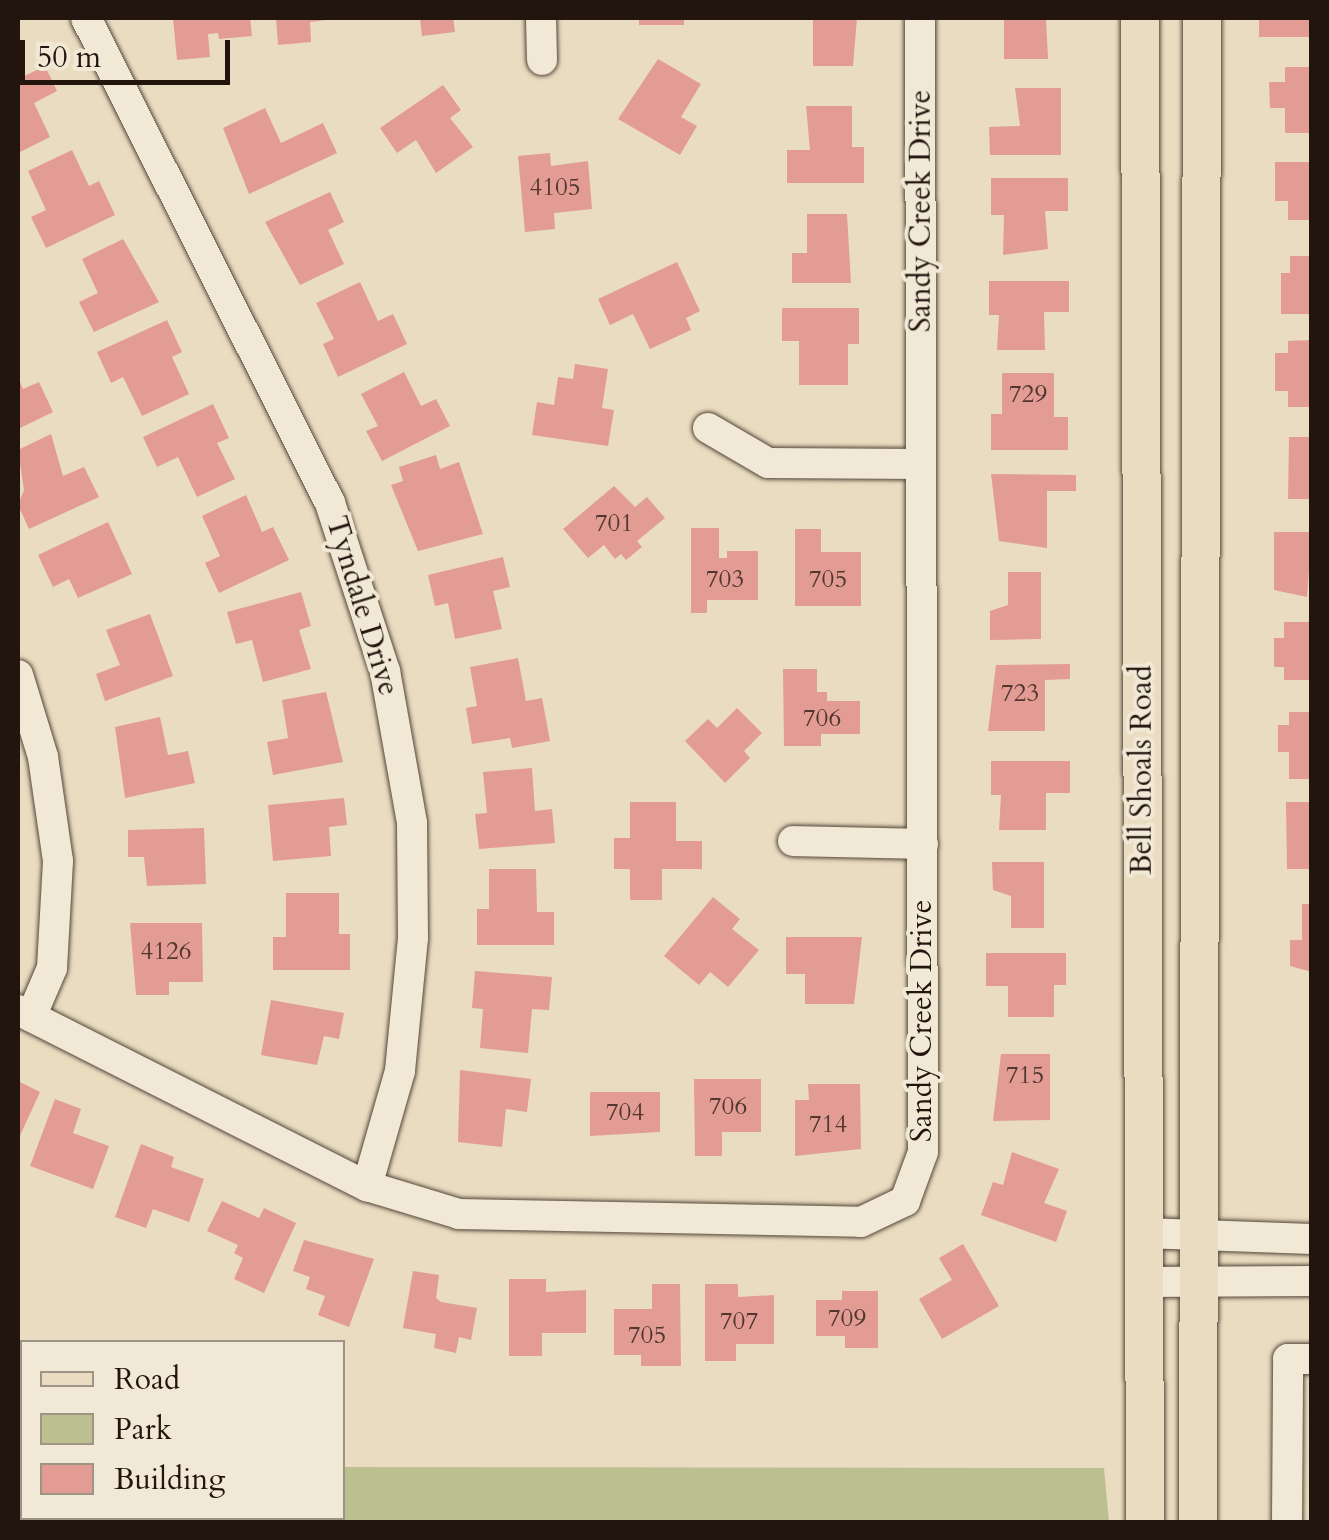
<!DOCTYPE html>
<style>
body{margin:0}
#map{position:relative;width:1329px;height:1540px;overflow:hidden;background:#eadcc0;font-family:Cardo,serif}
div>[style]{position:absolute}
.green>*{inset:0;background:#bcbf8f}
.building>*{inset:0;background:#e29c94}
.roads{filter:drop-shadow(0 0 2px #53473a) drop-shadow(0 0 2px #53473a)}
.minor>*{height:30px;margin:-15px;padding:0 15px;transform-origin:15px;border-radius:15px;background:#f1e8d6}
.major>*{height:38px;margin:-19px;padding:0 19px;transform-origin:19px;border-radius:19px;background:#eadcc0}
span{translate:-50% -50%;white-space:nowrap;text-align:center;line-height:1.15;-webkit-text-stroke:8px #f1e8d6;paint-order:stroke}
.number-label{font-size:25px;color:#513730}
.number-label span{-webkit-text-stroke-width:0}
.street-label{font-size:30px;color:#21150e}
.frame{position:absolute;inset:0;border:20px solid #21150e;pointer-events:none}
.legend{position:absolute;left:20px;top:1340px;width:325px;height:180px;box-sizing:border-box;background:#f1e8d6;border:2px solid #9e9486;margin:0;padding:12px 18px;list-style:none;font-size:30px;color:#21150e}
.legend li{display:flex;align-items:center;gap:20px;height:50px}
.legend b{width:50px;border:2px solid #9e9486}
.scale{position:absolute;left:20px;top:40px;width:210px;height:45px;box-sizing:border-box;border:5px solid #21150e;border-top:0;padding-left:12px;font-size:30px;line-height:35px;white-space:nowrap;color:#21150e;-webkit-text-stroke:8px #f1e8d6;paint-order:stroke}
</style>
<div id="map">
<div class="green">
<div style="clip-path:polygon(343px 1467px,1104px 1468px,1109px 1522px,252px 1522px,342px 1518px)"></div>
</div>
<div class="building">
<div style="clip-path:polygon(173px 18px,250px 18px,252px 36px,219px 39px,218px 33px,208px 34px,210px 57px,177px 60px)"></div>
<div style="clip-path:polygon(276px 18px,325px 18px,326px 20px,310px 22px,311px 42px,278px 45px)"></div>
<div style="clip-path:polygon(420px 18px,453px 18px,455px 32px,422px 36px)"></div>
<div style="clip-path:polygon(639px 18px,684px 18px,684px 25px,639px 25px)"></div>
<div style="clip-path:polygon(813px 18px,857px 18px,853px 66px,813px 66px)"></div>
<div style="clip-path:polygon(1004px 18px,1046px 18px,1048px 59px,1004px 59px)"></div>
<div style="clip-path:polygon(1259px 18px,1312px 18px,1312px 37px,1259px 37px)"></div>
<div style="clip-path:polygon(658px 59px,701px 84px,681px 117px,697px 126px,680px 155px,618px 119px)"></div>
<div style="clip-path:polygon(45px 66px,57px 91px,34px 103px,50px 137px,18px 153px,18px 79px)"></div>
<div style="clip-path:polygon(1285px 67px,1312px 67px,1312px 133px,1285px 133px,1285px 108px,1270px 108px,1269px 82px,1285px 82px)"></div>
<div style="clip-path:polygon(443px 85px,461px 110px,450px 118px,473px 147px,436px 173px,416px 140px,397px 153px,380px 128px)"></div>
<div style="clip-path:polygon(1015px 88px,1061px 88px,1061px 155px,990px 155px,989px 127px,1020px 126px)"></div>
<div style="clip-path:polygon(806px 106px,852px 106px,852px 147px,864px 147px,864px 183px,787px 183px,787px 150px,810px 150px)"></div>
<div style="clip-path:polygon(265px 108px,281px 143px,323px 123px,337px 153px,249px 194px,223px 128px)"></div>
<div style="clip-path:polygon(72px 150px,89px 186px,99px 181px,115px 215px,46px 248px,31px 217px,46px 210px,28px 171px)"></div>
<div style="clip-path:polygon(550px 153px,551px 166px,588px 161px,592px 209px,554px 213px,555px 229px,525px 232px,518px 156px)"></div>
<div style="clip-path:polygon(1275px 162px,1312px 162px,1312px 220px,1288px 220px,1288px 201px,1275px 201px)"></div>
<div style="clip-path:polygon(991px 178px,1068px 178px,1068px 211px,1045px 211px,1048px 249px,1003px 255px,1004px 215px,991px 215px)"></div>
<div style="clip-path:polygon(330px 192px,344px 222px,328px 230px,344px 264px,300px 285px,265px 222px)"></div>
<div style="clip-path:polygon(807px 214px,847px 214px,851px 283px,792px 283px,792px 253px,807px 253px)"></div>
<div style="clip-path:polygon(123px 239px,159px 302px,94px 332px,79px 302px,98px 293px,82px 259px)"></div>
<div style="clip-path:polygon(1290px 256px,1312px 256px,1312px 314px,1281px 314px,1281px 273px,1290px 273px)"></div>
<div style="clip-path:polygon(677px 262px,700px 311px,686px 318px,691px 330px,650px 349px,633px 314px,610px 325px,598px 299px)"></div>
<div style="clip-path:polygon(989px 281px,1069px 281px,1069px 312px,1044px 312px,1045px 350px,997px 350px,999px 315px,989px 315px)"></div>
<div style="clip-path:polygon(360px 282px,378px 321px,393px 314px,407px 344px,338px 377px,323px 344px,334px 339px,316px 303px)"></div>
<div style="clip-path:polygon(782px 308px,859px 308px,859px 344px,848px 344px,848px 385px,799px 385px,799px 341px,782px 341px)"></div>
<div style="clip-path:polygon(167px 320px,182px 352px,172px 357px,189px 394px,142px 416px,123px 377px,111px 383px,97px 352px)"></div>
<div style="clip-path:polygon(1312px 340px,1312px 407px,1288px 407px,1288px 391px,1275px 391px,1275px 353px,1288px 353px,1288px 341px)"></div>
<div style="clip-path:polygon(575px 364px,608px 369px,602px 408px,614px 410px,608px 446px,532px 435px,537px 402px,554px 405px,558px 377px,573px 379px)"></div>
<div style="clip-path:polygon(404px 372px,421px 406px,436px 399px,450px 426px,382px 461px,366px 431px,378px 426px,361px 394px)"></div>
<div style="clip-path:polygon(1002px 373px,1054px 373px,1054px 417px,1068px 417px,1068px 450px,991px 450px,991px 414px,1002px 414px)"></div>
<div style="clip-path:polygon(18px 377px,23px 389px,39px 382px,53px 412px,18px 429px)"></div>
<div style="clip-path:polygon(213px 404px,229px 438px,217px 443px,235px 479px,197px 497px,178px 457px,157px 467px,143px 437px)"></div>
<div style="clip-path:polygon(51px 434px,63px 476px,84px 467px,99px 497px,29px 529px,18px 505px,24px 490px,18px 450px)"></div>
<div style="clip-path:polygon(1289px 437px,1312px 437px,1312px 499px,1288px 499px)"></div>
<div style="clip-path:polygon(436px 455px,440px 469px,459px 462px,483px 534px,418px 551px,391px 485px,403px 481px,399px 467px)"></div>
<div style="clip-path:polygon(991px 474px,1076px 475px,1076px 491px,1047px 491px,1047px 548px,999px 541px)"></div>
<div style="clip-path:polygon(614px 486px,635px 507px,647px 497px,665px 518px,637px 541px,642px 547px,626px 560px,621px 554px,615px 559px,604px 545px,588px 558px,563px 529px)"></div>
<div style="clip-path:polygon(246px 495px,262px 532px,273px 527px,289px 560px,219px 593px,205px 563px,220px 556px,202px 516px)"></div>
<div style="clip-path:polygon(108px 522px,132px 574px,78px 598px,69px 579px,53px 587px,38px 555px)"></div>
<div style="clip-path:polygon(691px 528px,719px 528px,719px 558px,727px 558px,727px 551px,758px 551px,758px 600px,707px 600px,707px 613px,691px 613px)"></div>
<div style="clip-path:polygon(795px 529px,821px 529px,821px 552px,861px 552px,861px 606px,795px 606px)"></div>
<div style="clip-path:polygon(1274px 532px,1312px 532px,1307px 597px,1274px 590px)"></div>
<div style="clip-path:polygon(503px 557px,510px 587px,493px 591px,502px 629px,455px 639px,448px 603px,435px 606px,428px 575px)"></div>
<div style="clip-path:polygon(1008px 572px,1041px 572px,1041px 639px,990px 640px,990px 611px,1008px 605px)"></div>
<div style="clip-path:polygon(301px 592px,311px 626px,299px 630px,311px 669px,263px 682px,252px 640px,236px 644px,227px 612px)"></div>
<div style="clip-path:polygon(150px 614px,173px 676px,105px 701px,96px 674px,120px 665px,106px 630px)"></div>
<div style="clip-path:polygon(1284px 622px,1312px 622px,1312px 680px,1284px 680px,1284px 667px,1274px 667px,1274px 638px,1284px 638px)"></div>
<div style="clip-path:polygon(518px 658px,526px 701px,542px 698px,550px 741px,512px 748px,510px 738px,472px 744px,466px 708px,477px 706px,470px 667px)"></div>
<div style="clip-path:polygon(1070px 664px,1070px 679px,1045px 680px,1045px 731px,988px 731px,996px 665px)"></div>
<div style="clip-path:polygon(783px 669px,817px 669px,817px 692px,827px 692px,827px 701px,860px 701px,860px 734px,821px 734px,821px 746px,784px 746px)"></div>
<div style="clip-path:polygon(326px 692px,343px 762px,273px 775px,267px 742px,288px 738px,282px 700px)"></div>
<div style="clip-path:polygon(737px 708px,762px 733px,744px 751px,750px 758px,725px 783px,685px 741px,708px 719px,717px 728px)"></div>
<div style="clip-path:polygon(1289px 712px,1312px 712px,1312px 779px,1289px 779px,1289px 752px,1278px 752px,1278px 725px,1289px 725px)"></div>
<div style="clip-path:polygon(160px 717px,168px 755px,188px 751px,195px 783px,125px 798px,115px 727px)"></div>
<div style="clip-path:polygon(991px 761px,1070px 761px,1070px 793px,1046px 793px,1046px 830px,999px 830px,1001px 795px,991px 795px)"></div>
<div style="clip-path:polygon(532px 768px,535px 811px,552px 809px,555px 843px,479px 849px,475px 814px,487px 813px,483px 772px)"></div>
<div style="clip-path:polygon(344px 798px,347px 825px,329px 827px,331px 856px,273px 861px,268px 805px)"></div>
<div style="clip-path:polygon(630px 802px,676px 802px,676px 841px,702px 841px,702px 869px,662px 869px,662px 900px,630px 900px,630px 869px,614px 869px,614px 838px,630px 838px)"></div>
<div style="clip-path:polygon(1286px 802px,1312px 802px,1312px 869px,1287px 869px)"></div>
<div style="clip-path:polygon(204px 828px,206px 884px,147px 886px,144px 857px,128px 857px,128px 830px)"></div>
<div style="clip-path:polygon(992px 862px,1044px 862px,1044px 928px,1011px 928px,1011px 896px,993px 890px)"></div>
<div style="clip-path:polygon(489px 869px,536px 869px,537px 912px,554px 912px,554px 945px,477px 945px,477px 909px,489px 909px)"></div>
<div style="clip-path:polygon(286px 893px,339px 893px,339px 934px,350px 934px,350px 970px,273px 970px,273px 937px,286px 937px)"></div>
<div style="clip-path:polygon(713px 897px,740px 919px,732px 929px,759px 950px,728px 987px,710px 972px,699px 985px,664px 956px)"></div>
<div style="clip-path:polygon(1302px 904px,1312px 904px,1312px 972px,1290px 966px,1290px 940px,1302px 940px)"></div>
<div style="clip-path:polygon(130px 923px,202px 923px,203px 982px,169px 982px,169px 995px,136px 995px)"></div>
<div style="clip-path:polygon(786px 937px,862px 937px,854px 1004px,805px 1004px,805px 974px,786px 974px)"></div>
<div style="clip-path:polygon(986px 953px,1066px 953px,1066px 985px,1054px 985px,1054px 1017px,1008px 1017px,1008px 986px,986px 986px)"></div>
<div style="clip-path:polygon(475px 971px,552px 977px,549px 1010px,532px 1009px,528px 1053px,480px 1048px,483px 1009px,472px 1008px)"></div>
<div style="clip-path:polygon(271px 1000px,344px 1013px,339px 1039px,324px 1036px,317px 1065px,261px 1055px)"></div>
<div style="clip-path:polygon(1001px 1054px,1050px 1054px,1050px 1120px,993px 1121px)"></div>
<div style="clip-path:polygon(460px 1070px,531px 1079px,527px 1112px,506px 1109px,502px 1147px,458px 1142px)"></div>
<div style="clip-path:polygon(694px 1079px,761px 1079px,761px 1132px,722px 1132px,722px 1156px,695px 1156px)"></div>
<div style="clip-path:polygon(18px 1081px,40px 1092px,18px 1140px)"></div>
<div style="clip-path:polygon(808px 1084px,860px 1084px,861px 1149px,795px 1156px,795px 1100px,809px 1100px)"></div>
<div style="clip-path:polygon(590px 1092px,660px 1092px,660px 1132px,590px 1136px)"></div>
<div style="clip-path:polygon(55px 1099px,81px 1109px,73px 1133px,109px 1146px,93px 1189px,30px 1166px)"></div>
<div style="clip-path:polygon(141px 1144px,174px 1157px,171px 1167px,204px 1179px,189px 1222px,153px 1209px,146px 1228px,115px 1217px)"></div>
<div style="clip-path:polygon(1012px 1152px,1059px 1169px,1044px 1203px,1067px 1211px,1056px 1242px,981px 1215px,993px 1182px,1003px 1185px)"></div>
<div style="clip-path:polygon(222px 1201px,259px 1218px,264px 1208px,296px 1223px,264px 1293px,234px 1279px,243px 1258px,234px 1253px,238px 1245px,207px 1231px)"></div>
<div style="clip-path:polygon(304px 1240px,374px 1259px,349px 1327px,318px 1315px,325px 1296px,306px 1289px,310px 1277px,293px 1271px)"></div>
<div style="clip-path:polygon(963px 1244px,999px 1306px,942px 1339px,919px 1299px,952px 1280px,939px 1258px)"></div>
<div style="clip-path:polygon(413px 1271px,439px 1275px,436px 1298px,441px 1302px,477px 1308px,471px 1340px,459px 1337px,456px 1353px,434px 1348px,436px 1334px,403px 1328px)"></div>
<div style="clip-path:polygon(509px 1279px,546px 1279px,546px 1292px,586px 1290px,586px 1333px,542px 1333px,542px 1356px,509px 1356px)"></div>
<div style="clip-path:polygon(652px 1284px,680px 1284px,681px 1366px,641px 1366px,641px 1355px,614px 1355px,614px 1309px,652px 1309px)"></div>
<div style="clip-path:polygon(705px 1284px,738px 1284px,738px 1297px,774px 1295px,774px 1344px,736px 1344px,736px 1361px,705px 1361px)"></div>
<div style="clip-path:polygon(842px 1291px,878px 1291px,878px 1348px,845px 1348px,845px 1336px,816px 1336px,816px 1300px,842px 1300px)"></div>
</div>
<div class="roads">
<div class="minor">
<div style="left:86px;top:18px;width:543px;rotate:63.29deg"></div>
<div style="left:330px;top:503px;width:177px;rotate:71.9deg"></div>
<div style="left:385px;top:671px;width:154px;rotate:79.9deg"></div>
<div style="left:412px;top:823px;width:115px;rotate:89.5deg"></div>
<div style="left:413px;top:938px;width:134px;rotate:95.6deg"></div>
<div style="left:400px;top:1071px;width:120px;rotate:106deg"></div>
<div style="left:541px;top:18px;width:42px;rotate:88.6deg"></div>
<div style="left:708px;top:428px;width:69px;rotate:30.3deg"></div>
<div style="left:768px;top:463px;width:153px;rotate:0.4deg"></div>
<div style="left:18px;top:675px;width:86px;rotate:73deg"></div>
<div style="left:43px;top:757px;width:105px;rotate:81.8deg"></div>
<div style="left:58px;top:861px;width:107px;rotate:93.2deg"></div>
<div style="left:52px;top:968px;width:53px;rotate:113.2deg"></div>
<div style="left:793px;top:841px;width:130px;rotate:1.3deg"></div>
<div style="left:18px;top:1010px;width:391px;rotate:26.8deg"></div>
<div style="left:367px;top:1186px;width:96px;rotate:16.9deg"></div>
<div style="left:459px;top:1214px;width:402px;rotate:1.1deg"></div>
<div style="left:861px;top:1222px;width:49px;rotate:-25.5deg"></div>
<div style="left:905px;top:1201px;width:52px;rotate:-69.8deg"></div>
<div style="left:923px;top:1152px;width:1134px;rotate:-90.15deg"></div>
<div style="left:1143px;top:1233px;width:169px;rotate:2deg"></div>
<div style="left:1144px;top:1282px;width:168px;rotate:-0.3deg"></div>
<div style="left:1287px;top:1522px;width:163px;rotate:-89.6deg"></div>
<div style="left:1288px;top:1359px;width:24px"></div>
</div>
<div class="major">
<div style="left:1140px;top:18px;width:1504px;rotate:89.81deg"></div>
<div style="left:1198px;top:1522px;width:1504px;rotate:-89.85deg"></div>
</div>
</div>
<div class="number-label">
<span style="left:555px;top:187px">4105</span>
<span style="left:1028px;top:394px">729</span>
<span style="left:614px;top:523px">701</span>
<span style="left:725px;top:579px">703</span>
<span style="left:828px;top:579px">705</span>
<span style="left:1020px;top:693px">723</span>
<span style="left:822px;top:718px">706</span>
<span style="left:166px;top:951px">4126</span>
<span style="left:1025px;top:1075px">715</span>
<span style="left:728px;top:1106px">706</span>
<span style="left:625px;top:1112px">704</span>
<span style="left:828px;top:1124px">714</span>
<span style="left:847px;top:1318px">709</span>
<span style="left:739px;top:1321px">707</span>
<span style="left:647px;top:1335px">705</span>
</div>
<div class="street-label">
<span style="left:921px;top:211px;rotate:-90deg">Sandy Creek Drive</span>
<span style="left:362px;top:606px;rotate:73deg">Tyndale Drive</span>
<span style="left:1142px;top:770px;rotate:-90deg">Bell Shoals Road</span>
<span style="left:922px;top:1021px;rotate:-90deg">Sandy Creek Drive</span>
</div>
<div class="frame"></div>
<ul class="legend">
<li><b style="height:12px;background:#eadcc0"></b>Road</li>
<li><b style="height:28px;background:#bcbf8f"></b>Park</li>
<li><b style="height:28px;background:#e29c94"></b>Building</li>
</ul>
<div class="scale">50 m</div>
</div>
